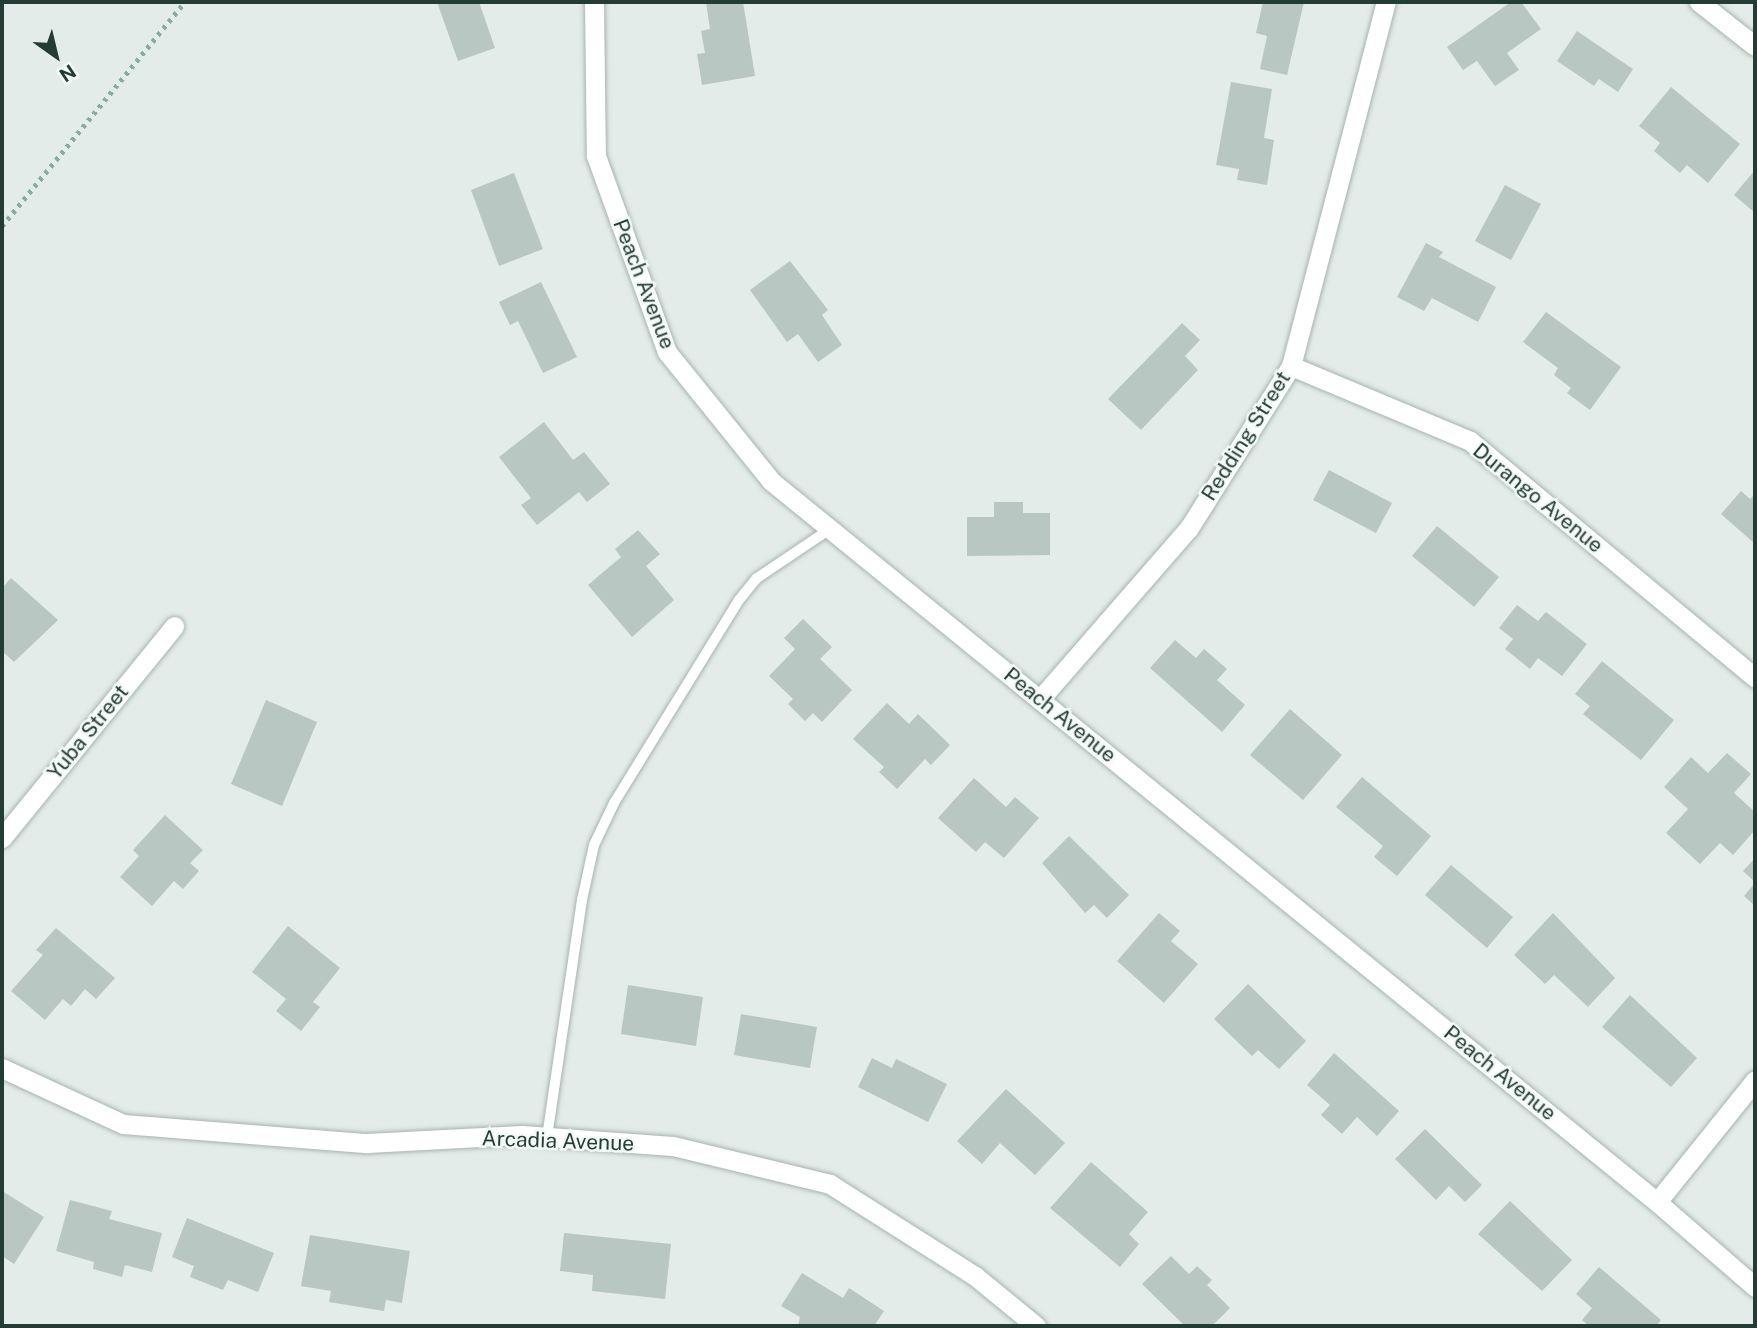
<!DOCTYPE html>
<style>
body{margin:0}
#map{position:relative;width:1757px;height:1328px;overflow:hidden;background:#e3ece8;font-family:"Public Sans",sans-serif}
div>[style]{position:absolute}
.building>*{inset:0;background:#b8c7c1}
.path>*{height:4.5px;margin-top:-2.25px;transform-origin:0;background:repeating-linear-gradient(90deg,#84aea1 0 3.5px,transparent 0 8.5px)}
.roads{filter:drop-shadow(0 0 2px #a6b4af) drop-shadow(0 0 2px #a6b4af)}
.service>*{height:10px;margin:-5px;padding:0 5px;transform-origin:5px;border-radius:5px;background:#fff}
.minor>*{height:19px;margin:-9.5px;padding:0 9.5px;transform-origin:9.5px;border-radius:9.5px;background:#fff}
span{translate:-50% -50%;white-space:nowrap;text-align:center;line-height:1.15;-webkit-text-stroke:5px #f3f9f6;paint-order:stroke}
.street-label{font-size:21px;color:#233c35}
.frame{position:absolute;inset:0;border:4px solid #233c35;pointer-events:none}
.north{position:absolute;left:21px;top:21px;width:70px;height:70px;-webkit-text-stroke:5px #f3f9f6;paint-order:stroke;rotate:146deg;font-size:19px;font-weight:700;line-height:28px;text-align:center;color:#233c35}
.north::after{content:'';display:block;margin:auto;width:24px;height:32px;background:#233c35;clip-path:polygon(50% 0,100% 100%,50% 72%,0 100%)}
</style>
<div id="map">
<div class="building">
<div style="clip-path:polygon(437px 2px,479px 2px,495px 48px,458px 61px)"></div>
<div style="clip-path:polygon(706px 2px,743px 2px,755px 76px,702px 85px,697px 54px,705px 53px,701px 31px,710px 29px)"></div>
<div style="clip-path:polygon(1263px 2px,1304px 2px,1287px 75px,1260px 69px,1267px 36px,1256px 33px)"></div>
<div style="clip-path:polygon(1511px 2px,1521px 2px,1541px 29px,1507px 53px,1519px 70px,1495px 86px,1477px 61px,1463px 70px,1447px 47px)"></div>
<div style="clip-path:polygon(1577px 31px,1633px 69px,1618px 92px,1599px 79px,1594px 86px,1557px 61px)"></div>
<div style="clip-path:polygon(1231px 82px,1272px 89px,1264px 138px,1274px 140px,1267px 185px,1237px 180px,1239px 169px,1216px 165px)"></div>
<div style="clip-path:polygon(1671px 87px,1740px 144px,1708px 183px,1687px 165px,1680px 173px,1654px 151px,1660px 143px,1639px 126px)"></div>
<div style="clip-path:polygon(1755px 170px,1755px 213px,1734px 195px)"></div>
<div style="clip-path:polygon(514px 173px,543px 249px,499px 266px,471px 190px)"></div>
<div style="clip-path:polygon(1505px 185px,1541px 204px,1511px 260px,1475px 241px)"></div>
<div style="clip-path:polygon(1426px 243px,1443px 252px,1439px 257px,1496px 287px,1478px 322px,1432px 298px,1424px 311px,1397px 297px)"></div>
<div style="clip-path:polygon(790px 261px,828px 310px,822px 315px,842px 345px,818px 362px,798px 334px,787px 342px,750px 290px)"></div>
<div style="clip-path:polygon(541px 282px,577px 357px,543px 373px,518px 321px,510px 325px,499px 302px)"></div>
<div style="clip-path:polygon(1546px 312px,1621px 367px,1590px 410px,1567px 393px,1571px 388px,1554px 375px,1558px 368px,1523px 342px)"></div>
<div style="clip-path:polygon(1182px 323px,1200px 340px,1185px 356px,1198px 370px,1141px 430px,1108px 399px)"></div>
<div style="clip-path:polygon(544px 422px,573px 460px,584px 452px,610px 484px,587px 502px,579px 492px,537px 525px,521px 505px,531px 498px,499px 457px)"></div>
<div style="clip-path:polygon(1329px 470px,1392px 503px,1376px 533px,1313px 500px)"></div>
<div style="clip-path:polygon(1741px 491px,1750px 499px,1755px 494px,1754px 543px,1721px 514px)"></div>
<div style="clip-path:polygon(994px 502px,1023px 502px,1023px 513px,1050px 513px,1050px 555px,967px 556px,967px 517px,994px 517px)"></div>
<div style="clip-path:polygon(1437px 526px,1499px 577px,1474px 607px,1412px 556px)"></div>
<div style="clip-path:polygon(638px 530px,660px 554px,646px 566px,674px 600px,632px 637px,588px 585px,621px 557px,615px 549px)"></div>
<div style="clip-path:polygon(11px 578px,58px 620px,14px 662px,2px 651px,2px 588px)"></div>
<div style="clip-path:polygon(1517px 605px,1538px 621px,1546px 612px,1587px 644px,1562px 676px,1538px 658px,1530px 669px,1505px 649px,1513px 639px,1499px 628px)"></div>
<div style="clip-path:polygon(803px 619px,832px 647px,820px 659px,852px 690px,822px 722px,813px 713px,805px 721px,788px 704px,793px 699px,769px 676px,795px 649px,784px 638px)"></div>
<div style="clip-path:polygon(1175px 640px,1196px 658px,1204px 649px,1227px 669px,1217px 680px,1245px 705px,1222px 732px,1150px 668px)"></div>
<div style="clip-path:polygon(1602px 661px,1674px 720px,1641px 760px,1583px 714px,1590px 706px,1575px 694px)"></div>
<div style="clip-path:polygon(266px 700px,317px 722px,282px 806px,231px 784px)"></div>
<div style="clip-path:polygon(887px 703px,909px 724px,918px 714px,950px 745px,931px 765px,925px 759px,897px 789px,879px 772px,884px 767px,853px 739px)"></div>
<div style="clip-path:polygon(1290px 709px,1342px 755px,1303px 800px,1250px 755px)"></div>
<div style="clip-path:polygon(1727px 753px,1751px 774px,1734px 793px,1755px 812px,1755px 830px,1733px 855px,1720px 843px,1700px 864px,1666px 833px,1688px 809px,1664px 787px,1691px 757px,1708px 773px)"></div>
<div style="clip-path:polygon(1362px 777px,1431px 836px,1397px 876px,1374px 857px,1383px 846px,1336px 807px)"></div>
<div style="clip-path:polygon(974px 778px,1006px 807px,1015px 797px,1039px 818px,1004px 858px,985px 842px,976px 852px,938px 818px)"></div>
<div style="clip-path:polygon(165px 815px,203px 850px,190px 863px,199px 871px,183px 889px,174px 881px,152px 906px,120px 877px,139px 856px,133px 850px)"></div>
<div style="clip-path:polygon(1069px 836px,1129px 895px,1107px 918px,1094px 905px,1085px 913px,1042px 863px)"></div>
<div style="clip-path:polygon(1755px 858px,1755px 882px,1743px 871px)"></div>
<div style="clip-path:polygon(1451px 865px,1513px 917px,1487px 948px,1425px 895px)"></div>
<div style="clip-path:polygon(1755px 883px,1755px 906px,1744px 896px)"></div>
<div style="clip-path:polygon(1159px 913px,1180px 931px,1171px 941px,1198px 964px,1164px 1003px,1117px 961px)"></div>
<div style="clip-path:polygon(1553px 913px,1615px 978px,1588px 1007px,1554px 975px,1545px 984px,1514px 955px)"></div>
<div style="clip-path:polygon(288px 926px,340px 968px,313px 1002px,320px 1007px,301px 1031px,276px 1011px,286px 999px,252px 972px)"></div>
<div style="clip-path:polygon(56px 928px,115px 978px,96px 999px,85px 989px,71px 1006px,63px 999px,45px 1020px,11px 991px,43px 955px,36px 950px)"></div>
<div style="clip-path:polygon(1248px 984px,1306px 1041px,1279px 1069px,1258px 1050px,1252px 1056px,1214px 1019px)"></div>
<div style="clip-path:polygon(628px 985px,703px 997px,696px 1046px,621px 1034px)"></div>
<div style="clip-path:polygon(1630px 995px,1697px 1058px,1671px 1087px,1602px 1027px)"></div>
<div style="clip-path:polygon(741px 1014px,817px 1027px,810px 1068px,734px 1055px)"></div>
<div style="clip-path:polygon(1334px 1053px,1399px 1111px,1377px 1136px,1357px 1117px,1342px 1134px,1321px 1115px,1330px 1105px,1307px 1085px)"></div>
<div style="clip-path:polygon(872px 1058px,892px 1068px,896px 1059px,947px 1084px,928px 1122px,858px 1087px)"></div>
<div style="clip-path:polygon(1006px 1089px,1065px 1143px,1035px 1175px,1000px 1143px,982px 1164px,957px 1141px)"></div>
<div style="clip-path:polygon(1425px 1129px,1482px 1185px,1465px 1202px,1449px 1186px,1436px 1200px,1395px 1159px)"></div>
<div style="clip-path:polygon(1091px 1162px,1148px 1212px,1129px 1234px,1139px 1244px,1120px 1267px,1050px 1208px)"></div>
<div style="clip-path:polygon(2px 1191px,44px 1217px,14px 1264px,2px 1256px)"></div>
<div style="clip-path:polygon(70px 1200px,112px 1211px,109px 1219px,162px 1233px,152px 1272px,125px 1265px,122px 1277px,93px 1269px,94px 1262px,56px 1251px)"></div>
<div style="clip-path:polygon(1510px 1201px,1572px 1260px,1542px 1291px,1478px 1234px)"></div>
<div style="clip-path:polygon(187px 1218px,274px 1253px,258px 1292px,228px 1280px,223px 1290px,190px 1277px,194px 1266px,172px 1257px)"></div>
<div style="clip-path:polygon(564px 1233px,671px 1244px,665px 1299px,592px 1291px,593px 1275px,560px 1271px)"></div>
<div style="clip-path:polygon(310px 1235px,410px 1251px,402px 1303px,386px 1300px,384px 1311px,329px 1302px,331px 1291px,301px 1286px)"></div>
<div style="clip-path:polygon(1171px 1256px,1189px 1274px,1197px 1266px,1212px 1280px,1207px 1285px,1230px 1308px,1212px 1326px,1185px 1326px,1142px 1284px)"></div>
<div style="clip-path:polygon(1599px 1267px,1661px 1320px,1656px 1326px,1589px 1326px,1582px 1320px,1592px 1308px,1576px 1294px)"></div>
<div style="clip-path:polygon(802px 1273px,843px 1298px,849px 1288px,884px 1311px,874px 1326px,798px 1326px,800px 1317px,781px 1306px)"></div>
</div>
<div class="path">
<div style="left:2px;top:226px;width:289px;rotate:-50.8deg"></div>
</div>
<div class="roads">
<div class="service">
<div style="left:547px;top:1137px;width:240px;rotate:-81.6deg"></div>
<div style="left:582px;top:900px;width:56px;rotate:-77.7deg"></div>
<div style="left:594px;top:845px;width:47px;rotate:-64.5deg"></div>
<div style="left:614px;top:803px;width:238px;rotate:-58.4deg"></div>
<div style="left:739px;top:600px;width:28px;rotate:-51deg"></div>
<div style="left:757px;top:578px;width:88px;rotate:-33.9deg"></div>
</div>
<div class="minor">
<div style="left:594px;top:2px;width:154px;rotate:89.3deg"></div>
<div style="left:596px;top:156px;width:208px;rotate:70.1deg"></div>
<div style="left:667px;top:352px;width:166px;rotate:51.1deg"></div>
<div style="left:771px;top:481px;width:1142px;rotate:39.14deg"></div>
<div style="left:1657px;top:1202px;width:130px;rotate:40.9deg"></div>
<div style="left:1699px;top:2px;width:71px;rotate:38.2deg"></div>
<div style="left:1291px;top:366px;width:194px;rotate:22.7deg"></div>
<div style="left:1470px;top:441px;width:371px;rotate:39.7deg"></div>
<div style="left:1041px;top:698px;width:225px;rotate:-49deg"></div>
<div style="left:1189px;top:528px;width:191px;rotate:-57.8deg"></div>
<div style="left:1291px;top:366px;width:376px;rotate:-75.4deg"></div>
<div style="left:2px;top:838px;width:273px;rotate:-50.9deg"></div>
<div style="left:2px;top:1068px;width:133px;rotate:24.8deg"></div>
<div style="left:123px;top:1124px;width:245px;rotate:4.5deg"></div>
<div style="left:367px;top:1143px;width:155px;rotate:-3deg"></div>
<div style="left:522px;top:1135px;width:151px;rotate:4.2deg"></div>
<div style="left:673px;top:1146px;width:162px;rotate:13.6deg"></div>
<div style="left:830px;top:1184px;width:172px;rotate:32.4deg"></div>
<div style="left:975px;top:1276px;width:79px;rotate:39.3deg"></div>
<div style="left:1657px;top:1202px;width:156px;rotate:-51.2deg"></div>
</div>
</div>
<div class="street-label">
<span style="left:644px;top:284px;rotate:69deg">Peach Avenue</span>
<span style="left:1246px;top:436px;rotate:-58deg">Redding Street</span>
<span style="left:1538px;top:498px;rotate:39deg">Durango Avenue</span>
<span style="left:1060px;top:715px;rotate:39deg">Peach Avenue</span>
<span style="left:88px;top:732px;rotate:-51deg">Yuba Street</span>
<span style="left:1500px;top:1073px;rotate:39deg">Peach Avenue</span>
<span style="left:558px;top:1141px;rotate:2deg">Arcadia Avenue</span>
</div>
<div class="frame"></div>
<div class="north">N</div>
</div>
